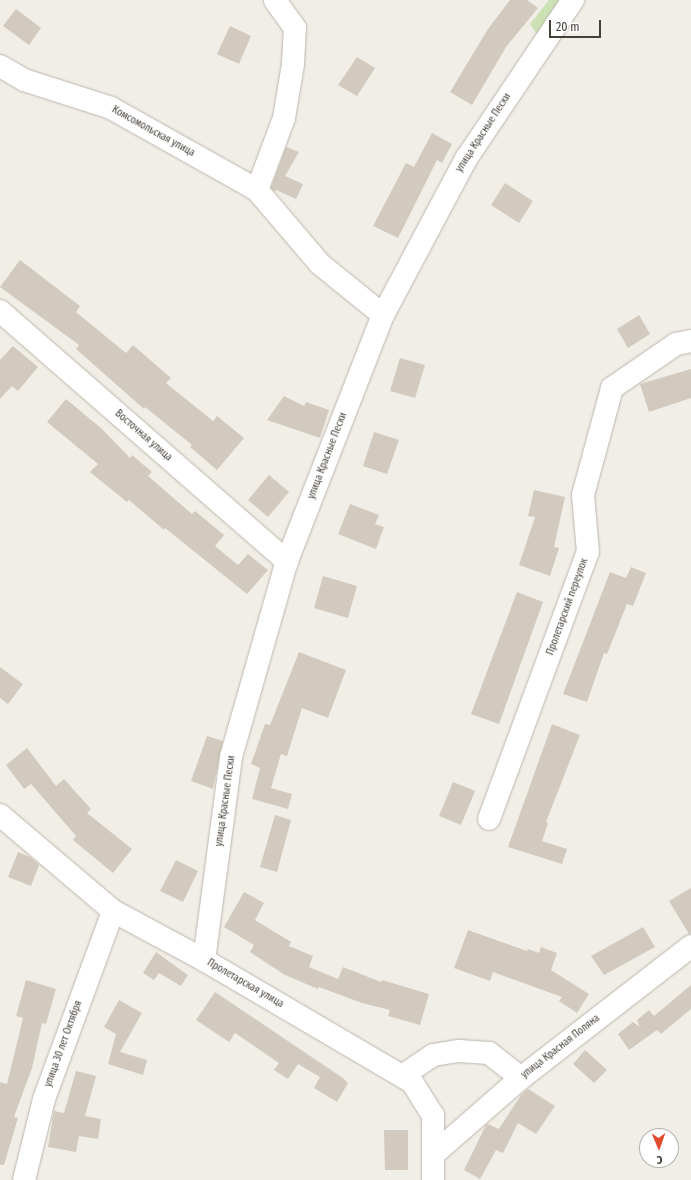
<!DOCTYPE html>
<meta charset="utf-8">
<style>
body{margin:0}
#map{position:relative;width:691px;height:1180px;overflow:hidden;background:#f1eee7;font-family:"Fira Sans Condensed",sans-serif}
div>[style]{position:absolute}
.green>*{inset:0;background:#cce1b4}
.building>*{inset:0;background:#d2cabe}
.roads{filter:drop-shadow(0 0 1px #bcb6ab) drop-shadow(0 0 1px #bcb6ab)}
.minor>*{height:22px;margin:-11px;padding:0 11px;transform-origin:11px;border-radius:11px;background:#fff}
span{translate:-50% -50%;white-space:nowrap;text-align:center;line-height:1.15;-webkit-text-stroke:3px #fff;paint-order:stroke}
.street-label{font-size:10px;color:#443f37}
.north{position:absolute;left:639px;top:1128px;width:40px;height:40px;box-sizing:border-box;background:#fff;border:1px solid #b4b2af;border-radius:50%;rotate:178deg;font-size:11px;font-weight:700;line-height:16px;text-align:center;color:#443f37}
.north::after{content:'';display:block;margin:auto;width:14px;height:18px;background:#e24c2e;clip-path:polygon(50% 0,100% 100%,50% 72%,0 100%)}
.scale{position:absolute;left:549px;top:20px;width:52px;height:18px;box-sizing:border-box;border:2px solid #443f37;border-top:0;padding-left:5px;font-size:12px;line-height:14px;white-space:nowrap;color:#443f37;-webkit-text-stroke:3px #fff;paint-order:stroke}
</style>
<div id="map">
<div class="green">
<div style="clip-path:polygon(549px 0,563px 0,538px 36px,530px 24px)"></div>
</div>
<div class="building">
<div style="clip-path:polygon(510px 0,527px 0,538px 8px,506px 47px,472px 105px,450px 92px,488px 29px)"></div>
<div style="clip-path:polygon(16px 9px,41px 28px,29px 45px,3px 26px)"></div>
<div style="clip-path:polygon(230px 26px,251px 36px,239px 64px,217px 54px)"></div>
<div style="clip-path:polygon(357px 57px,375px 68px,357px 96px,338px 85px)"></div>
<div style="clip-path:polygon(432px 133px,452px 144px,442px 163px,437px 160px,398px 238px,373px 226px,406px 163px,414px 167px)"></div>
<div style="clip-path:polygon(286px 147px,299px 152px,285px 176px,303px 184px,296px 199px,276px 190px,275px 192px,271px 188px)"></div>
<div style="clip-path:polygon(505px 183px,533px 201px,519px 223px,491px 205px)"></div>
<div style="clip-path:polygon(20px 260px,80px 306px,76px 312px,126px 353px,133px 345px,171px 378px,166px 383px,213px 421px,217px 416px,244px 438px,217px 470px,190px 447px,192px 445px,145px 407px,144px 409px,76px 349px,79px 345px,0 287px)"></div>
<div style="clip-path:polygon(639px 315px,650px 334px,628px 348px,617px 329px)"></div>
<div style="clip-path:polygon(13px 346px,38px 367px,18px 391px,12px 386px,0 399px,0 360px)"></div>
<div style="clip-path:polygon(400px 358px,425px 365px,415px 398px,390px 391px)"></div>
<div style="clip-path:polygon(691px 369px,691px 398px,649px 412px,640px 384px)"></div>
<div style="clip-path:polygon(284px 396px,304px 406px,306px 402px,329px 410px,320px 438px,267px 420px)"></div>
<div style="clip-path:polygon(66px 399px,102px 429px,130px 458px,132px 455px,152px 472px,148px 476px,192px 514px,195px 511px,224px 535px,215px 546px,238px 565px,248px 554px,268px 570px,247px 594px,165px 528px,164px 530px,129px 500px,127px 502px,90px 472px,98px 464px,47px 422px)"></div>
<div style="clip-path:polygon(374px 432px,399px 440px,387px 474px,363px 466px)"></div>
<div style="clip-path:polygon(269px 475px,289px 492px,268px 517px,248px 500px)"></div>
<div style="clip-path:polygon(534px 490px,565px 497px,554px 547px,559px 548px,550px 576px,519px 565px,535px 517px,528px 516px)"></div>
<div style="clip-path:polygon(350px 504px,379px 515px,375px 524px,384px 527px,376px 549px,338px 534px)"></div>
<div style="clip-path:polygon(631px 567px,646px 573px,633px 606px,627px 604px,607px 654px,604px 653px,587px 702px,563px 694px,610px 572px,626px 578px)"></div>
<div style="clip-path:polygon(323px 576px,357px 586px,348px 618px,314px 608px)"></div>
<div style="clip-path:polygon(517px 592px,543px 602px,499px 724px,471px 714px)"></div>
<div style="clip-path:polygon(299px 652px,346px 670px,328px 718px,302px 708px,287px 756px,281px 754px,271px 788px,292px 794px,288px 809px,252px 799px,260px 768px,251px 764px,265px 724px,270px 725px)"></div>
<div style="clip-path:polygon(0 667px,23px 684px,8px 704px,0 698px)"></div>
<div style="clip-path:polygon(552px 724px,580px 735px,546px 822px,548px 823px,542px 841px,567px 849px,562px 864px,508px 847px)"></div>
<div style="clip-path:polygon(207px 736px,223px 741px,213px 789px,191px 781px)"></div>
<div style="clip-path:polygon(27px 748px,56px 786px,64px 779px,91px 809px,87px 813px,132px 849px,113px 873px,73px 840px,76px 836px,31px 784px,24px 789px,6px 765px)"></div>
<div style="clip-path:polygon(453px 782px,475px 791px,461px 825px,439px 816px)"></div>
<div style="clip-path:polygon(275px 815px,291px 820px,277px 872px,260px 867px)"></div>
<div style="clip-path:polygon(18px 852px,30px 857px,39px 865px,31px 886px,8px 877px)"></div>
<div style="clip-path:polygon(176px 860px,198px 871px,183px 902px,160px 891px)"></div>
<div style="clip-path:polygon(691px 888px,691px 934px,689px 934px,669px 901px)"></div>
<div style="clip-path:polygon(244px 892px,264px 903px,255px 920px,291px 942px,289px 946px,313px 956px,309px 967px,338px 979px,343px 967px,381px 982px,382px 980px,429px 994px,420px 1025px,388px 1016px,390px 1010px,362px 1003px,319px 987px,318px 989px,285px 975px,250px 952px,254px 945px,224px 927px)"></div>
<div style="clip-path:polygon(643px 927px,655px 947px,604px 975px,591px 956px)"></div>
<div style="clip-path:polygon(468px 930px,527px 951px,528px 949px,539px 953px,541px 947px,557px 953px,551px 970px,589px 994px,577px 1013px,559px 1001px,562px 997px,493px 972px,490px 981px,454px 968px)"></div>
<div style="clip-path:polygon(156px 952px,188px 975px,181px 986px,159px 973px,154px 980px,143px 973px)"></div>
<div style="clip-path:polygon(26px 980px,56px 989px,46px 1024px,42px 1023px,32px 1068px,14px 1117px,18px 1118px,4px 1165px,0 1165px,0 1082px,7px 1084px,23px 1018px,16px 1016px)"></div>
<div style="clip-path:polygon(691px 985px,691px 1009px,661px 1034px,657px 1030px,629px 1050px,618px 1034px,633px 1022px,640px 1027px,637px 1020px,649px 1010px,654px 1016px)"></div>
<div style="clip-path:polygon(215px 992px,343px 1078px,348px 1083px,337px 1102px,314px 1088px,320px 1077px,298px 1064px,288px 1079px,274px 1070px,279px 1063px,235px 1033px,229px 1042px,196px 1020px)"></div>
<div style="clip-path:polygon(119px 1000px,142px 1013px,120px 1052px,147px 1060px,143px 1075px,108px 1064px,116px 1034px,104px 1027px)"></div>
<div style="clip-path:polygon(585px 1050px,607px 1070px,594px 1083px,573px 1064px)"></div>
<div style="clip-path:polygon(76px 1071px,96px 1076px,85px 1116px,101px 1119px,98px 1139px,79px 1136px,76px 1152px,48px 1147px,54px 1111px,64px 1113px)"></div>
<div style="clip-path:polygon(528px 1089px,555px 1106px,536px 1134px,518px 1123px,503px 1153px,496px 1150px,480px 1179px,464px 1170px,486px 1125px,488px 1124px,499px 1129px,521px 1095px)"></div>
<div style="clip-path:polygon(384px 1130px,408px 1130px,408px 1170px,385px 1170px)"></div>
</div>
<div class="roads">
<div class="minor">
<div style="left:0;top:66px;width:28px;rotate:30deg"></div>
<div style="left:24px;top:80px;width:91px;rotate:17.8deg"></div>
<div style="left:111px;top:108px;width:167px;rotate:29.3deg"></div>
<div style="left:257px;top:190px;width:97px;rotate:49.6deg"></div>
<div style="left:320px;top:264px;width:81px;rotate:39deg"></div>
<div style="left:257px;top:190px;width:77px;rotate:-69.4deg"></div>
<div style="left:284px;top:118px;width:55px;rotate:-80.5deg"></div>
<div style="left:293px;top:64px;width:36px;rotate:-87deg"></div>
<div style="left:295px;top:28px;width:34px;rotate:-126deg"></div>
<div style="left:0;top:311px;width:381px;rotate:41.1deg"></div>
<div style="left:0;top:815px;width:148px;rotate:40.3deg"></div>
<div style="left:113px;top:911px;width:103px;rotate:28.3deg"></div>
<div style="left:204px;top:960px;width:241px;rotate:30.4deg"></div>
<div style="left:412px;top:1082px;width:39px;rotate:58deg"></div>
<div style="left:433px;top:1115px;width:65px;rotate:90deg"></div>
<div style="left:489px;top:819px;width:285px;rotate:-69.7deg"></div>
<div style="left:588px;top:552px;width:57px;rotate:-95deg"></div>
<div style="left:583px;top:495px;width:111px;rotate:-74.8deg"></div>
<div style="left:612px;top:388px;width:78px;rotate:-34.5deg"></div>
<div style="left:676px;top:344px;width:15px;rotate:-11deg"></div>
<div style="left:204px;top:960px;width:205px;rotate:-82.4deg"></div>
<div style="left:231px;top:757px;width:204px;rotate:-74.1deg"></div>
<div style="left:287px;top:561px;width:264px;rotate:-68.7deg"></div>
<div style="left:383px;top:315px;width:177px;rotate:-62deg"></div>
<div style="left:466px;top:159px;width:192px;rotate:-56.1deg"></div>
<div style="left:402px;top:1076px;width:37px;rotate:-34deg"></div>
<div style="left:433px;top:1055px;width:26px;rotate:-9deg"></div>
<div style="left:459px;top:1051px;width:30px;rotate:4deg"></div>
<div style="left:489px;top:1053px;width:41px;rotate:38deg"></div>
<div style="left:435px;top:1153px;width:114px;rotate:-41.1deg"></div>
<div style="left:521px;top:1078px;width:215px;rotate:-37.8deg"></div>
<div style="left:24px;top:1180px;width:83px;rotate:-76.1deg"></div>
<div style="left:44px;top:1099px;width:200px;rotate:-69.8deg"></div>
</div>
</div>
<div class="street-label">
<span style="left:153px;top:132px;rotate:29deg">Комсомольская улица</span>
<span style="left:484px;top:133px;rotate:-57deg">улица Красные Пески</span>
<span style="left:143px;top:436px;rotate:41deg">Восточная улица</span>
<span style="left:328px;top:456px;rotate:-69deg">улица Красные Пески</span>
<span style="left:568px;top:607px;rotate:-70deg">Пролетарский переулок</span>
<span style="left:226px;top:801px;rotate:-82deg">улица Красные Пески</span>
<span style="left:245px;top:984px;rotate:30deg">Пролетарская улица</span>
<span style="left:64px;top:1044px;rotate:-70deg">улица 30 лет Октября</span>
<span style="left:561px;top:1047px;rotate:-38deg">улица Красная Поляна</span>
</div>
<div class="north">С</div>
<div class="scale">20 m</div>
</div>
